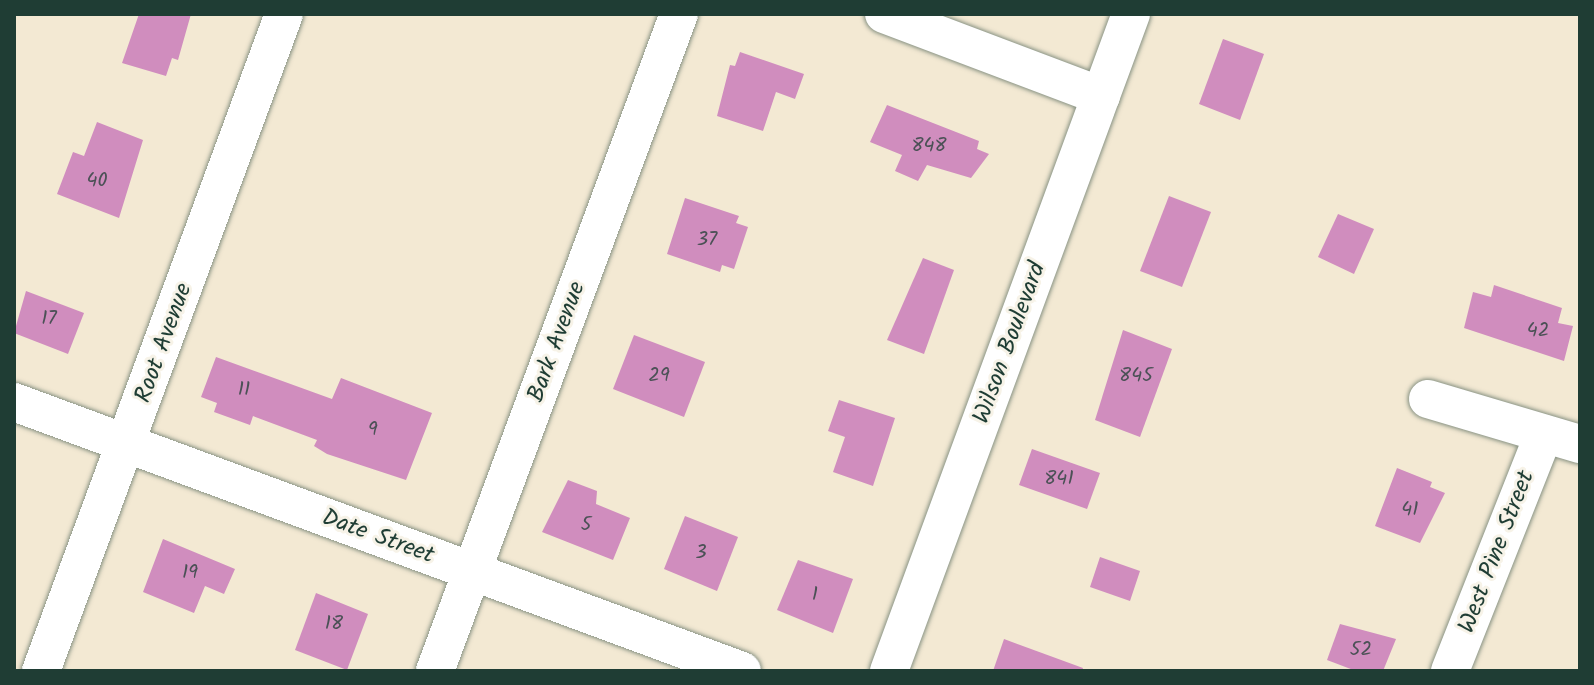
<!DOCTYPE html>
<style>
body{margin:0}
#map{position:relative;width:1594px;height:685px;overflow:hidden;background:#f3e9d3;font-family:Kalam,sans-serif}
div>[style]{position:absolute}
.building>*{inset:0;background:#d08dbe}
.roads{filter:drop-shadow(0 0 2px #899384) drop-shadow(0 0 2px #899384)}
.minor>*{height:38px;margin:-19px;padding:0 19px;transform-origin:19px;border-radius:19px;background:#fff}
span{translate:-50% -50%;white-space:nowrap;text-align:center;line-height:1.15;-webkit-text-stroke:6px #f7f3e8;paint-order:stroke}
.number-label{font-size:20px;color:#4b5156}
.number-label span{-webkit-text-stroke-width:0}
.street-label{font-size:24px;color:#1f3d34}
.frame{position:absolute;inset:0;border:16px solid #1f3d34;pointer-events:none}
</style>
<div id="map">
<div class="building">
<div style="clip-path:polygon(139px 14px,191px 14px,178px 60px,172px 58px,166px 76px,122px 63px)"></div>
<div style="clip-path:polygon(1223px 39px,1264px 54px,1240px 120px,1199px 104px)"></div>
<div style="clip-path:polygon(740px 52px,804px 74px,795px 99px,776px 92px,763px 131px,717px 116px,730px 65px,735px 66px)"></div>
<div style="clip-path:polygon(887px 105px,979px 141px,977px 149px,989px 154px,971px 178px,927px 165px,918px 181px,895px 171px,902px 155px,870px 142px)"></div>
<div style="clip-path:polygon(97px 122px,143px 140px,119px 218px,57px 194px,73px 152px,84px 156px)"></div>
<div style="clip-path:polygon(1169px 196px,1211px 212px,1182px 287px,1140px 271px)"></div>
<div style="clip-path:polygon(685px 198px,739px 216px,736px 223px,748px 227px,734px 269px,722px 265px,720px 272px,667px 254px)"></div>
<div style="clip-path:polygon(1338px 214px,1374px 229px,1354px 274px,1318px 257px)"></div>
<div style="clip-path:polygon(923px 258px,954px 270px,924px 354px,887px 340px)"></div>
<div style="clip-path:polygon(1494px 285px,1562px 308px,1558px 323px,1573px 326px,1564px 361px,1464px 328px,1473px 292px,1491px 297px)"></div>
<div style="clip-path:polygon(26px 291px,84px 313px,68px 354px,14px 333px)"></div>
<div style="clip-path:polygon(1123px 330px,1172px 349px,1140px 437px,1095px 420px)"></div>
<div style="clip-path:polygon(634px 335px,705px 362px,684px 417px,613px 389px)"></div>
<div style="clip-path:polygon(216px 357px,332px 399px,341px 378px,432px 413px,406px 480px,327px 454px,314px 446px,317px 440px,253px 416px,250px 425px,214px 412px,217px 403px,201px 397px)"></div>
<div style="clip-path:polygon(839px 400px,895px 418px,873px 486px,833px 472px,845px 437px,828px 431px)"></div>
<div style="clip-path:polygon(1032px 449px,1100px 473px,1087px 509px,1019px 485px)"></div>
<div style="clip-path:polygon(1397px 468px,1432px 482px,1430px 487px,1445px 493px,1420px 543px,1375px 526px)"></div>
<div style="clip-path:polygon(568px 480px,597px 491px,596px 504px,630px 518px,613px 560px,542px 532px)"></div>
<div style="clip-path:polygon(685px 516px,738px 537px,717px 591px,664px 569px)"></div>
<div style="clip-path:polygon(163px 539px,235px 569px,224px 594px,205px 586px,194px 613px,143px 592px)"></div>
<div style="clip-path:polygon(1100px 557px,1140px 571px,1130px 601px,1090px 587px)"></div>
<div style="clip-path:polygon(798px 560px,853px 579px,833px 633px,777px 610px)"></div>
<div style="clip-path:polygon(316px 593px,368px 614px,347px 670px,295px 650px)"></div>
<div style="clip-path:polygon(1340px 624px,1396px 639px,1383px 671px,1356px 671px,1327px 660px)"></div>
<div style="clip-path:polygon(1004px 639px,1083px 668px,1082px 671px,993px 671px)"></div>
</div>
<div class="roads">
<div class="minor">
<div style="left:884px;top:14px;width:232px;rotate:20.7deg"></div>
<div style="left:1428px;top:399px;width:159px;rotate:16.5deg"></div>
<div style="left:14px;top:402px;width:776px;rotate:20.28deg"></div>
<div style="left:41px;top:671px;width:700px;rotate:-69.7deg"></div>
<div style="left:435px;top:671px;width:701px;rotate:-69.63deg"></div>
<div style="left:889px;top:671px;width:700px;rotate:-69.78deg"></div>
<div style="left:1450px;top:671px;width:255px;rotate:-68.4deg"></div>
</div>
</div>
<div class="number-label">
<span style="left:929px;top:146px">848</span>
<span style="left:97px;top:181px">40</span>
<span style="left:707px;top:240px">37</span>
<span style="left:49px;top:319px">17</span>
<span style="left:1538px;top:331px">42</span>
<span style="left:659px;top:376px">29</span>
<span style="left:1136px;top:376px">845</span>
<span style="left:244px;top:390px">11</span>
<span style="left:373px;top:430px">9</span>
<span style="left:1059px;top:479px">841</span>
<span style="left:1410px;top:510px">41</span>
<span style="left:586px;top:525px">5</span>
<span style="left:701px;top:553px">3</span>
<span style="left:190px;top:573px">19</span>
<span style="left:815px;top:595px">1</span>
<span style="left:334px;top:624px">18</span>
<span style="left:1361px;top:650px">52</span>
</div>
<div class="street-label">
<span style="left:557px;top:342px;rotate:-70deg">Bark Avenue</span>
<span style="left:164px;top:343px;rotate:-70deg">Root Avenue</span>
<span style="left:1010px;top:343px;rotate:-70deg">Wilson Boulevard</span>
<span style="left:378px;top:537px;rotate:20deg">Date Street</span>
<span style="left:1497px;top:552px;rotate:-69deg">West Pine Street</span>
</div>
<div class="frame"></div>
</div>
